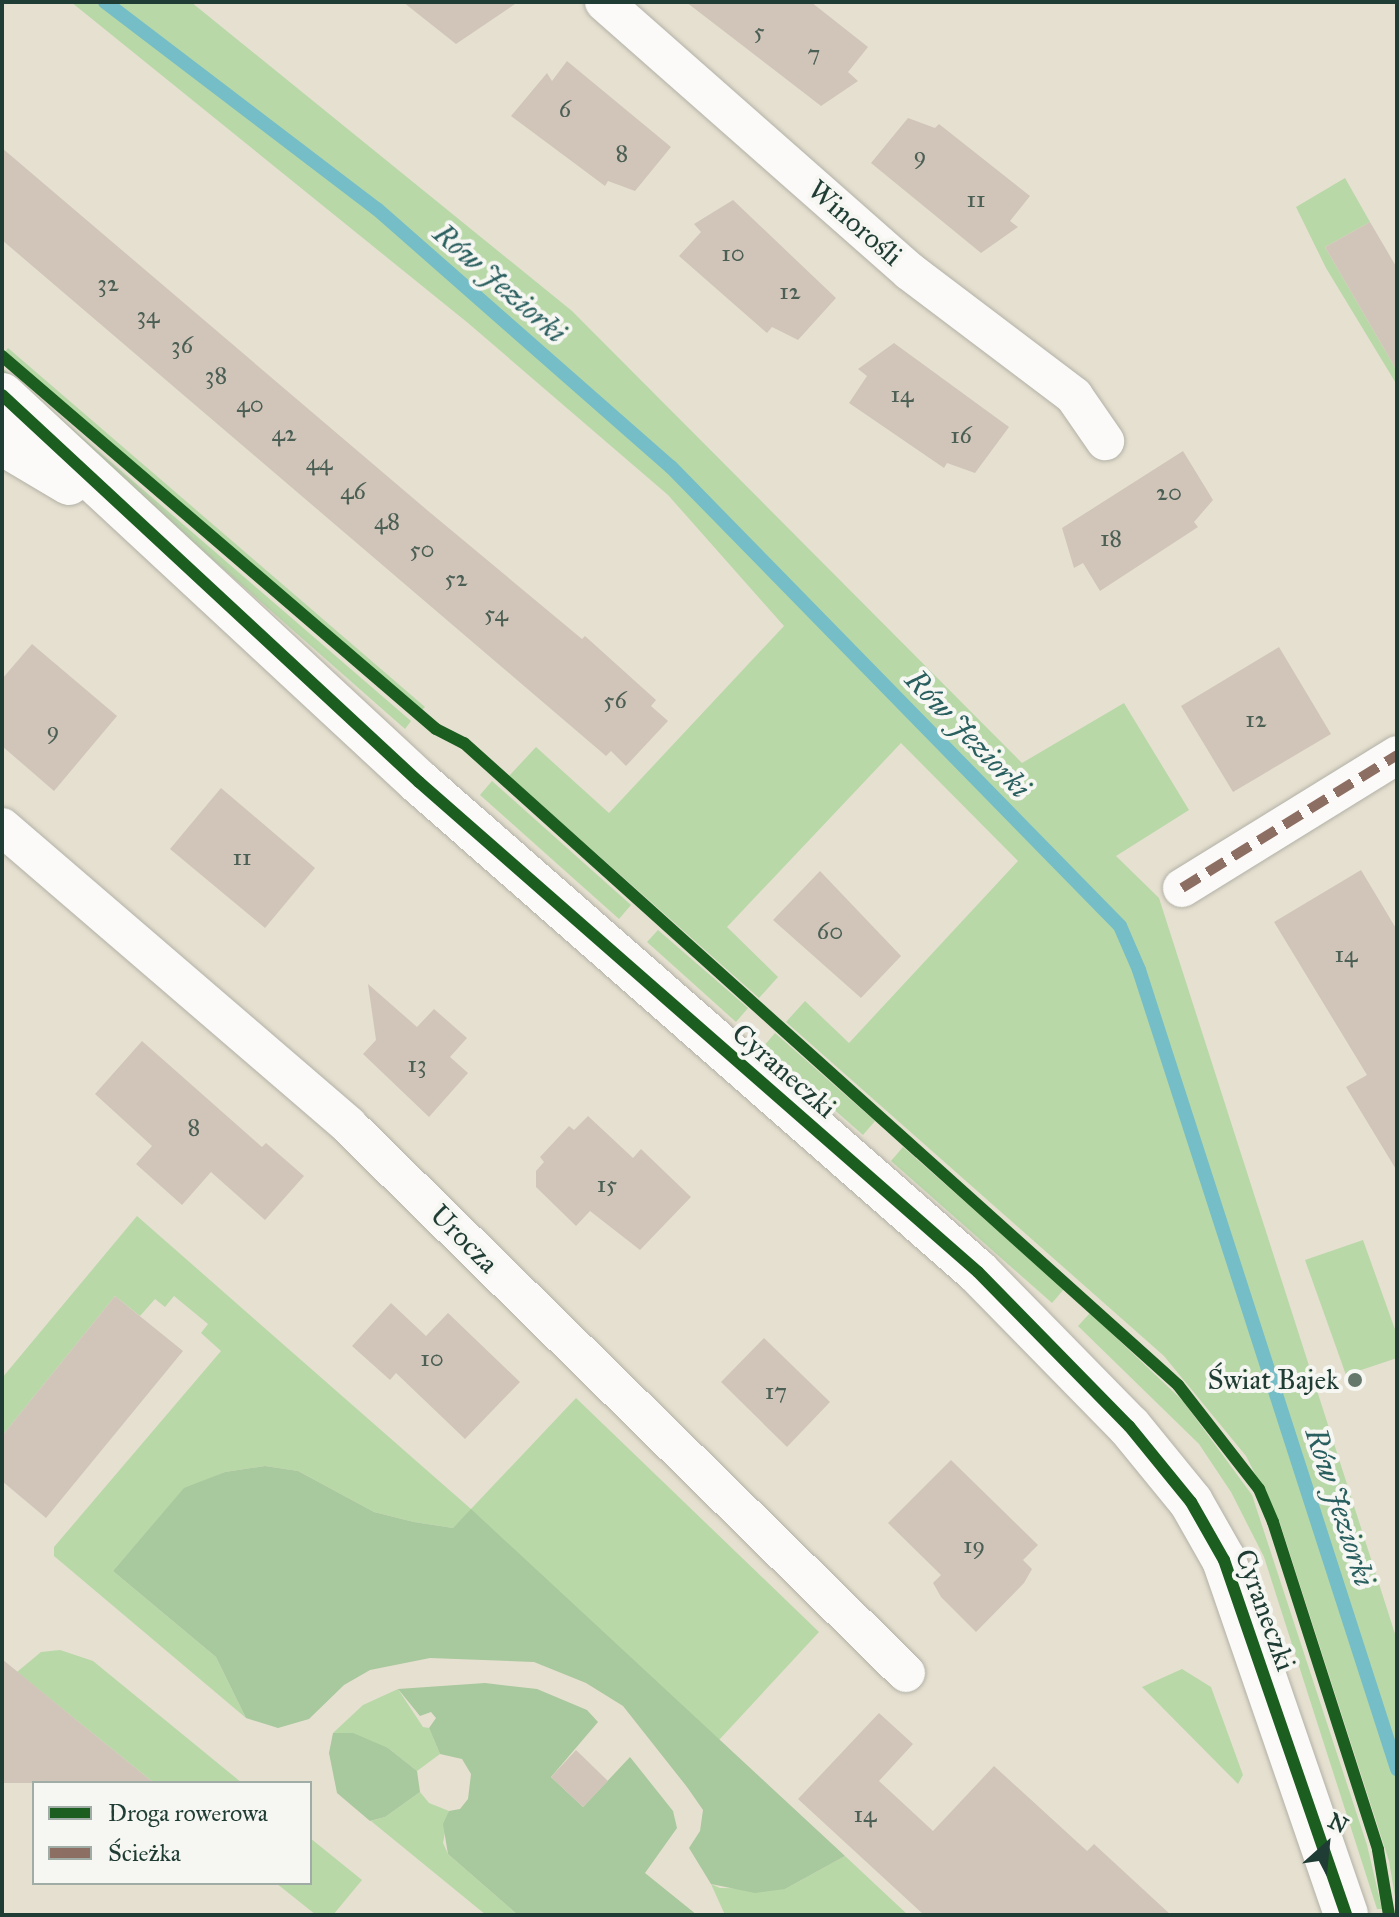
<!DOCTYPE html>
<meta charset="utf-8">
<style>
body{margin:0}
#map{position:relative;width:1399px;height:1917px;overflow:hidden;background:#e6e0d0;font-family:"IM FELL Great Primer",serif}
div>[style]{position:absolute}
.green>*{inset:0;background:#b8d8a8}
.forest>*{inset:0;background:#a8c89d}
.stream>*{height:14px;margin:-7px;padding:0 7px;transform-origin:7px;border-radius:7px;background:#75bdc7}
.building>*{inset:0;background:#d1c5b9}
.roads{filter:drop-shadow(0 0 2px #b2b1a6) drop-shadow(0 0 2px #b2b1a6)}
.minor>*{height:38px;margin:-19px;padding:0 19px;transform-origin:19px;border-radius:19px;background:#fbfaf8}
.tertiary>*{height:44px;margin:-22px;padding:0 22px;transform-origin:22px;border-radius:22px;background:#fbfaf8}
.quiet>*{height:10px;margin-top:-5px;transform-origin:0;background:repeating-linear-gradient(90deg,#8d6e63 0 20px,transparent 0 30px)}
.cycleway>*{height:12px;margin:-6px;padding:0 6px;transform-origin:6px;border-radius:6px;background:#1b5e20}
.dots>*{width:22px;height:22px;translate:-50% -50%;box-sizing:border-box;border:4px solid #f6f6f2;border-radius:50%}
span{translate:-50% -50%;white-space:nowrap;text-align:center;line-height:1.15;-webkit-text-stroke:8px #f6f6f2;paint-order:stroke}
.number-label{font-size:24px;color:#4c5f55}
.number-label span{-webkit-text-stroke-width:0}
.street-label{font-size:28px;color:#1f3d34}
.poi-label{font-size:28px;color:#1f3d34}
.right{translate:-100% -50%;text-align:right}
.water-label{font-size:30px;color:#2a5f5f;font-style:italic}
.frame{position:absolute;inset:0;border:4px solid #1f3d34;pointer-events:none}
.legend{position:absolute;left:32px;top:1781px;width:280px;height:104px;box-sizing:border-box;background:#f6f6f2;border:2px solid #a0aca6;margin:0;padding:10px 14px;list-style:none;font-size:24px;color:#1f3d34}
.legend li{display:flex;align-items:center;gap:16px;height:40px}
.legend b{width:40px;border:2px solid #a0aca6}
.north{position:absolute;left:1287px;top:1805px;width:80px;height:80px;-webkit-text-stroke:6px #f6f6f2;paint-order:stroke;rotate:27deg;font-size:22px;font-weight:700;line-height:32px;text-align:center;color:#1f3d34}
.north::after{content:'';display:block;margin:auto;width:28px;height:36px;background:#1f3d34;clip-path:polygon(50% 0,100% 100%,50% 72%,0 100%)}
</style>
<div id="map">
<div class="green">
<div style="clip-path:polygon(71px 2px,191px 2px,572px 311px,1022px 763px,1124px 703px,1189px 810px,1116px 856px,1159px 898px,1397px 1640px,1397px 1909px,1389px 1861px,1280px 1523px,1246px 1456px,1164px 1356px,786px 1022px,805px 1001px,849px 1043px,1018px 861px,901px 743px,727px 927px,778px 977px,759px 998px,509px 776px,536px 747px,609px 813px,784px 626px,668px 495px,468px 323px)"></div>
<div style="clip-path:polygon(1345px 178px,1370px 222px,1325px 247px,1397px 371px,1397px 385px,1326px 268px,1296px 207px)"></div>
<div style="clip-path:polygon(8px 348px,425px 707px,420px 712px,4px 353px)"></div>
<div style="clip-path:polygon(2px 368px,411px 721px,405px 729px,2px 374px)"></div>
<div style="clip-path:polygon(492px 781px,631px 905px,619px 919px,480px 795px)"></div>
<div style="clip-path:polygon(658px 930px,748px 1008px,736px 1022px,647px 942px)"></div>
<div style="clip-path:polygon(775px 1033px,875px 1121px,863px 1135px,763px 1047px)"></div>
<div style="clip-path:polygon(903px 1147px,1064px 1289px,1052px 1303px,891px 1161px)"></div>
<div style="clip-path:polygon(137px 1216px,471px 1509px,576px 1398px,819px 1632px,719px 1740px,471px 1510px,453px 1528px,414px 1522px,374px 1512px,298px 1471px,265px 1466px,225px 1472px,184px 1489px,113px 1571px,216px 1657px,246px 1718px,54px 1556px,54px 1547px,221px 1351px,201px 1333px,208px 1324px,174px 1296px,165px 1307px,155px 1299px,140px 1316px,115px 1296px,2px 1436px,2px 1378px)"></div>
<div style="clip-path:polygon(1363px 1240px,1397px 1335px,1397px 1358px,1346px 1375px,1305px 1260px)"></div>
<div style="clip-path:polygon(1090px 1313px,1183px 1401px,1252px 1495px,1367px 1845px,1382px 1909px,1377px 1909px,1264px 1557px,1231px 1492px,1199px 1444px,1078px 1326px)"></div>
<div style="clip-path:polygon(60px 1650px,93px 1661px,242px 1783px,154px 1783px,17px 1672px,41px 1652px)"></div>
<div style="clip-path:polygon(1182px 1669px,1211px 1687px,1243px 1775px,1238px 1784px,1142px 1687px)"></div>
<div style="clip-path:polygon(398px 1689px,423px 1727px,429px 1728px,440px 1754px,417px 1771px,388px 1748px,333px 1733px,363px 1705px)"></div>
<div style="clip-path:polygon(420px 1792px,429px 1803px,449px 1811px,443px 1843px,448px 1854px,518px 1915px,486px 1915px,371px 1821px,385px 1817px)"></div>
<div style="clip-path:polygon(310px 1838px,362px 1880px,333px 1915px,316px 1915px,276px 1883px,310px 1883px)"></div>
<div style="clip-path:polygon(845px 1856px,908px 1915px,725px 1915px,711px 1884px,720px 1888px,785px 1889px)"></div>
</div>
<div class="forest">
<div style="clip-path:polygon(265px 1466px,298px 1471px,374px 1512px,414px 1522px,453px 1528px,471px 1509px,845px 1856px,785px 1889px,755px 1893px,711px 1884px,689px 1848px,700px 1831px,703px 1810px,687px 1787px,623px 1706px,586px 1683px,534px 1662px,430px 1658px,370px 1670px,344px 1685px,309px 1719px,278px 1728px,246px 1718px,216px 1657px,113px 1571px,184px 1488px,225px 1472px)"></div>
<div style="clip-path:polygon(485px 1683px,537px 1689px,587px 1710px,598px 1722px,551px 1777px,583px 1807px,630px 1757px,673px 1811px,677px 1828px,645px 1873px,697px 1915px,518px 1915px,448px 1854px,443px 1824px,449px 1811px,460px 1809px,468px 1799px,471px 1774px,462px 1759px,440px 1754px,429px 1728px,436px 1718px,431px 1712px,420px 1716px,398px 1689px)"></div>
<div style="clip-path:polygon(333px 1733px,353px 1733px,388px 1748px,417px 1771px,420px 1792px,385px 1817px,370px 1821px,337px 1793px,329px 1753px)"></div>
</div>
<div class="stream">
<div style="left:105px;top:2px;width:342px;rotate:37.3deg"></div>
<div style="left:377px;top:209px;width:391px;rotate:41.3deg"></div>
<div style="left:671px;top:467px;width:642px;rotate:45.63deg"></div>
<div style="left:1120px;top:926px;width:48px;rotate:66.6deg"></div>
<div style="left:1139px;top:970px;width:840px;rotate:72.1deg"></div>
</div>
<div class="building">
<div style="clip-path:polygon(403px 2px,518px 2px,456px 44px)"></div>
<div style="clip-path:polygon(686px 2px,811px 2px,868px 47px,848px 72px,858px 81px,821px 106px)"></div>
<div style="clip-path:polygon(567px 61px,671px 147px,635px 191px,608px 181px,605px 186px,511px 116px,547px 73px,552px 81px)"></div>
<div style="clip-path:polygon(908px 118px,935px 128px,939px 124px,1030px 196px,1010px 221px,1018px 227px,981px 253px,871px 163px)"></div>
<div style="clip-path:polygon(2px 148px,427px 510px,582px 639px,585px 636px,656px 700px,651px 706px,668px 721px,626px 766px,611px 751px,606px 756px,2px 240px)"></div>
<div style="clip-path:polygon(733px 200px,836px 298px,798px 340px,772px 327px,767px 333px,679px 256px,701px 232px,694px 224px)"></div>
<div style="clip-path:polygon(1370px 222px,1397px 268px,1397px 371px,1325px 247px)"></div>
<div style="clip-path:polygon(894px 343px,1009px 427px,975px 473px,947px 463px,944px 468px,849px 403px,867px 376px,858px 369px)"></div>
<div style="clip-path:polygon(1183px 451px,1213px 500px,1194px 522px,1198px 527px,1100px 591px,1083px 563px,1074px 568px,1062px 528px)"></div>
<div style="clip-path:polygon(32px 644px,117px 716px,54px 791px,2px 746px,2px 679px)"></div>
<div style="clip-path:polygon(1279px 647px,1331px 734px,1233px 792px,1181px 706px)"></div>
<div style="clip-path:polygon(221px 788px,315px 868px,265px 928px,170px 849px)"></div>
<div style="clip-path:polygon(1361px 870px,1397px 930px,1397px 1171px,1346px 1087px,1367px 1075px,1274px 922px)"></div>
<div style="clip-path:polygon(820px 871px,901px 956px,861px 998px,773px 920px)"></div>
<div style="clip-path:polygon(368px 984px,417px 1027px,434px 1009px,467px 1038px,450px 1057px,468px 1073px,429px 1117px,363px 1054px,376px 1040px)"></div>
<div style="clip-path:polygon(142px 1041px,262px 1147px,266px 1143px,304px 1176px,265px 1220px,211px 1172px,182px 1205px,136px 1164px,152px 1146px,95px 1094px)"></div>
<div style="clip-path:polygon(588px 1116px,633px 1158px,641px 1149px,691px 1197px,640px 1250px,590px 1211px,576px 1226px,536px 1187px,536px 1171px,544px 1162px,540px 1157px,569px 1126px,574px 1130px)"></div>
<div style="clip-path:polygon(115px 1296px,183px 1351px,46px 1518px,2px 1481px,2px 1436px)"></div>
<div style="clip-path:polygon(391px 1303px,426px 1336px,448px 1313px,520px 1382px,465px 1439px,396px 1373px,390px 1380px,352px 1346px)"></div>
<div style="clip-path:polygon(764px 1338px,830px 1402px,787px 1447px,721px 1382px)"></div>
<div style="clip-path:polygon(951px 1460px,1038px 1545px,1023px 1560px,1032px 1569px,1024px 1583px,976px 1632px,941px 1597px,933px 1583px,941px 1575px,888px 1523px)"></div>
<div style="clip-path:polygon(2px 1659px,69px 1714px,154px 1783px,2px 1783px)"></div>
<div style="clip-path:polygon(879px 1713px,913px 1744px,879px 1781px,933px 1831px,994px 1766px,1087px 1851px,1094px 1844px,1171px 1915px,924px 1915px,798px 1799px)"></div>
<div style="clip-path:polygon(576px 1750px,608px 1781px,583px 1807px,551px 1777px)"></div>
</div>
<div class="roads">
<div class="minor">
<div style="left:604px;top:2px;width:407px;rotate:41.4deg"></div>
<div style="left:909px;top:271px;width:207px;rotate:37.1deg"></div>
<div style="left:1074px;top:396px;width:55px;rotate:55.4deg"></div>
<div style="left:2px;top:827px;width:457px;rotate:40.7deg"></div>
<div style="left:348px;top:1125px;width:782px;rotate:44.48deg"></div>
<div style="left:1182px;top:888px;width:253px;rotate:-31.7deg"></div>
</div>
<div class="tertiary">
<div style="left:2px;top:395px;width:569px;rotate:42.86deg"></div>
<div style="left:419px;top:782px;width:743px;rotate:41.24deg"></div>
<div style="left:978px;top:1272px;width:216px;rotate:45.6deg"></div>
<div style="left:1129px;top:1426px;width:98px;rotate:50.8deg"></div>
<div style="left:1191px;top:1502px;width:67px;rotate:60.4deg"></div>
<div style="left:1224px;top:1560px;width:375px;rotate:71deg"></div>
<div style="left:2px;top:443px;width:78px;rotate:30.8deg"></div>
</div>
</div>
<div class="quiet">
<div style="left:1182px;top:888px;width:253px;rotate:-31.7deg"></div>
</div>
<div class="cycleway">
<div style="left:2px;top:356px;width:572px;rotate:40.68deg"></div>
<div style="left:436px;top:729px;width:31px;rotate:27deg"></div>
<div style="left:464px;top:743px;width:960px;rotate:41.96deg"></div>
<div style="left:1178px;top:1385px;width:132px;rotate:52.1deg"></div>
<div style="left:1259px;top:1489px;width:36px;rotate:67deg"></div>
<div style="left:1273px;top:1522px;width:344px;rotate:72.2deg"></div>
<div style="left:1378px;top:1850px;width:66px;rotate:80.4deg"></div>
<div style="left:2px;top:395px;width:569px;rotate:42.86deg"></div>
<div style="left:419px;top:782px;width:743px;rotate:41.24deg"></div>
<div style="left:978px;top:1272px;width:216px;rotate:45.6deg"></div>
<div style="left:1129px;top:1426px;width:98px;rotate:50.8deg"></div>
<div style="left:1191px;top:1502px;width:67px;rotate:60.4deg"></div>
<div style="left:1224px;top:1560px;width:375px;rotate:71deg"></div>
</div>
<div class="dots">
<div style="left:1355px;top:1380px;background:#65766b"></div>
</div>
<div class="number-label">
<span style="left:759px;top:32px">5</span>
<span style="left:814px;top:54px">7</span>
<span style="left:565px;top:110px">6</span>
<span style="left:622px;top:154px">8</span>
<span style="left:920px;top:156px">9</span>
<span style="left:976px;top:200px">11</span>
<span style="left:733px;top:254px">10</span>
<span style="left:108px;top:284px">32</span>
<span style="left:790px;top:292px">12</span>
<span style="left:148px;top:316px">34</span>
<span style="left:182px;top:346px">36</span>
<span style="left:216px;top:376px">38</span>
<span style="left:902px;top:395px">14</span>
<span style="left:250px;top:405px">40</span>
<span style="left:284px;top:434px">42</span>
<span style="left:961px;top:436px">16</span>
<span style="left:319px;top:463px">44</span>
<span style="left:353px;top:492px">46</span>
<span style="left:1169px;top:493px">20</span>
<span style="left:387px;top:522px">48</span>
<span style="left:1111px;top:539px">18</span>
<span style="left:422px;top:550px">50</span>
<span style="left:456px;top:579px">52</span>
<span style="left:496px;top:614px">54</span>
<span style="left:615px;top:701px">56</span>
<span style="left:1256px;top:720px">12</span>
<span style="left:53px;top:731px">9</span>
<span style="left:242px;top:858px">11</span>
<span style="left:830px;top:932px">60</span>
<span style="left:1346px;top:955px">14</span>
<span style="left:417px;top:1065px">13</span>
<span style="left:194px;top:1128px">8</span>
<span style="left:607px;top:1185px">15</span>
<span style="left:432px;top:1359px">10</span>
<span style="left:776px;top:1392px">17</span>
<span style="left:974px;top:1546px">19</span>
<span style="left:865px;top:1815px">14</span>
</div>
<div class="street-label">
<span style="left:855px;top:223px;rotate:41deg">Winorośli</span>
<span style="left:784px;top:1071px;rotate:41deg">Cyraneczki</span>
<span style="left:464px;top:1239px;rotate:45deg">Urocza</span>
<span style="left:1265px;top:1610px;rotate:70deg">Cyraneczki</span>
</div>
<div class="poi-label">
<span class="right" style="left:1339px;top:1380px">Świat Bajek</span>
</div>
<div class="water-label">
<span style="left:500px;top:283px;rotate:41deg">Rów Jeziorki</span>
<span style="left:968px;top:734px;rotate:46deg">Rów Jeziorki</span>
<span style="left:1340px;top:1507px;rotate:72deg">Rów Jeziorki</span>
</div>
<div class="frame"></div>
<ul class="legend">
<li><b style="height:10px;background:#1b5e20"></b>Droga rowerowa</li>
<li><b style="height:10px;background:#8d6e63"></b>Ścieżka</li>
</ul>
<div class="north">N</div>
</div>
